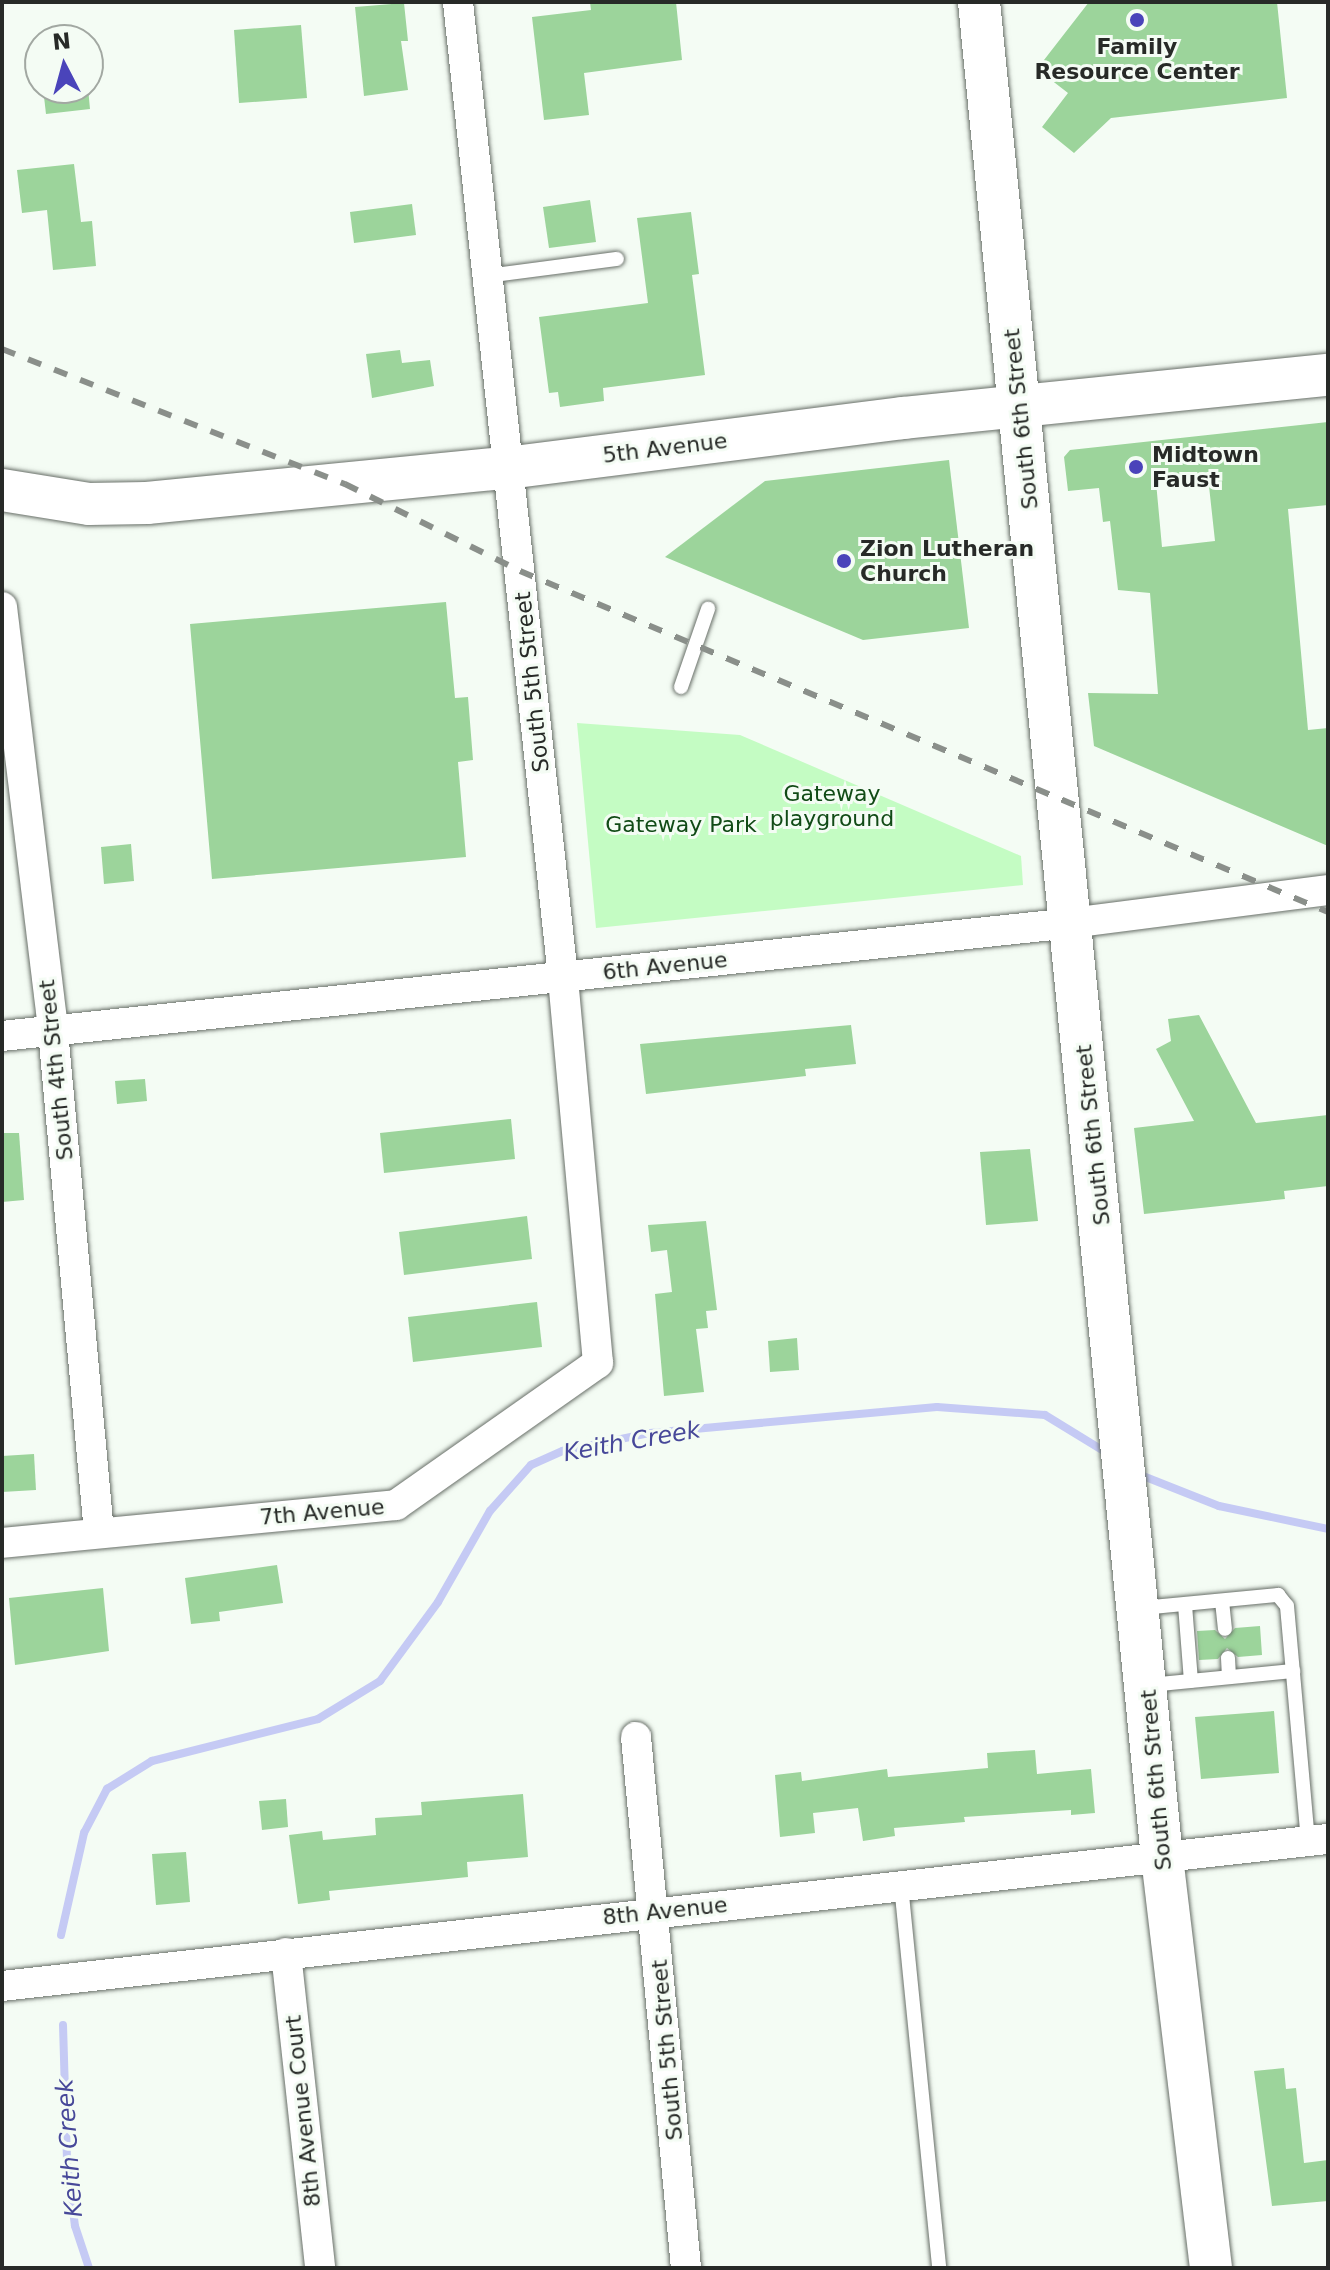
<!DOCTYPE html>
<style>
body{margin:0}
#map{position:relative;width:1330px;height:2270px;overflow:hidden;background:#f4fcf4;font-family:"DejaVu Sans",sans-serif}
div>[style]{position:absolute}
.green>*{inset:0;background:#c4fcc3}
.stream>*{height:8px;margin:-4px;padding:0 4px;transform-origin:4px;border-radius:4px;background:#c5caf4}
.building>*{inset:0;background:#9cd49b}
.roads{filter:drop-shadow(0 0 2px #686f68) drop-shadow(0 0 2px #686f68)}
.lane>*{height:14px;margin:-7px;padding:0 7px;transform-origin:7px;border-radius:7px;background:#fff}
.street>*{height:30px;margin:-15px;padding:0 15px;transform-origin:15px;border-radius:15px;background:#fff}
.secondary>*{height:42px;margin:-21px;padding:0 21px;transform-origin:21px;border-radius:21px;background:#fff}
.rail>*{height:6px;margin-top:-3px;transform-origin:0;background:repeating-linear-gradient(90deg,#8a8f8a 0 14px,transparent 0 28px)}
.dots>*{width:22px;height:22px;translate:-50% -50%;box-sizing:border-box;border:4px solid #f4fcf4;border-radius:50%}
span{translate:-50% -50%;white-space:nowrap;text-align:center;line-height:1.15;-webkit-text-stroke:6px #f4fcf4;paint-order:stroke}
.poi-label{font-size:22px;color:#272a27;font-weight:700}
.left{translate:0 -50%;text-align:left}
.street-label{font-size:22px;color:#272a27}
.park-label{font-size:22px;color:#114b16}
.water-label{font-size:24px;color:#474899;font-style:italic}
.frame{position:absolute;inset:0;border:4px solid #272a27;pointer-events:none}
.north{position:absolute;left:24px;top:24px;width:80px;height:80px;box-sizing:border-box;background:#f4fcf4;border:2px solid #a2a8a2;border-radius:50%;rotate:354deg;font-size:22px;font-weight:700;line-height:32px;text-align:center;color:#272a27}
.north::after{content:'';display:block;margin:auto;width:28px;height:36px;background:#4a44ba;clip-path:polygon(50% 0,100% 100%,50% 72%,0 100%)}
</style>
<div id="map">
<div class="green">
<div style="clip-path:polygon(577px 723px,740px 735px,1021px 856px,1023px 885px,596px 928px)"></div>
</div>
<div class="stream">
<div style="left:1138px;top:1474px;width:87px;rotate:21.6deg"></div>
<div style="left:1219px;top:1506px;width:111px;rotate:11.9deg"></div>
<div style="left:61px;top:1935px;width:105px;rotate:-77.3deg"></div>
<div style="left:84px;top:1833px;width:50px;rotate:-62.4deg"></div>
<div style="left:107px;top:1789px;width:53px;rotate:-31.9deg"></div>
<div style="left:152px;top:1761px;width:171px;rotate:-14.2deg"></div>
<div style="left:318px;top:1719px;width:73px;rotate:-31.5deg"></div>
<div style="left:380px;top:1681px;width:98px;rotate:-53.7deg"></div>
<div style="left:438px;top:1602px;width:105px;rotate:-60.3deg"></div>
<div style="left:490px;top:1511px;width:62px;rotate:-48.3deg"></div>
<div style="left:531px;top:1465px;width:35px;rotate:-24deg"></div>
<div style="left:563px;top:1451px;width:89px;rotate:-11.7deg"></div>
<div style="left:650px;top:1433px;width:288px;rotate:-5.2deg"></div>
<div style="left:937px;top:1407px;width:108px;rotate:4.2deg"></div>
<div style="left:1045px;top:1415px;width:73px;rotate:31.5deg"></div>
<div style="left:63px;top:2025px;width:137px;rotate:88.3deg"></div>
<div style="left:67px;top:2162px;width:64px;rotate:82.9deg"></div>
<div style="left:75px;top:2226px;width:44px;rotate:71.6deg"></div>
</div>
<div class="building">
<div style="clip-path:polygon(590px 2px,676px 2px,682px 60px,584px 73px,589px 115px,544px 120px,532px 17px,591px 10px)"></div>
<div style="clip-path:polygon(1089px 2px,1277px 2px,1287px 98px,1111px 118px,1074px 153px,1042px 127px,1068px 93px,1037px 69px)"></div>
<div style="clip-path:polygon(404px 3px,408px 41px,401px 41px,408px 90px,364px 96px,355px 7px)"></div>
<div style="clip-path:polygon(301px 25px,307px 98px,239px 103px,234px 30px)"></div>
<div style="clip-path:polygon(43px 88px,88px 88px,90px 109px,46px 114px)"></div>
<div style="clip-path:polygon(74px 164px,81px 222px,92px 221px,96px 266px,53px 270px,47px 210px,22px 213px,17px 170px)"></div>
<div style="clip-path:polygon(590px 200px,596px 242px,549px 248px,543px 207px)"></div>
<div style="clip-path:polygon(412px 204px,416px 235px,354px 243px,350px 212px)"></div>
<div style="clip-path:polygon(691px 212px,699px 274px,692px 275px,705px 375px,603px 388px,604px 401px,560px 407px,558px 392px,549px 393px,539px 317px,648px 303px,637px 218px)"></div>
<div style="clip-path:polygon(400px 350px,402px 363px,430px 360px,434px 386px,372px 398px,366px 354px)"></div>
<div style="clip-path:polygon(evenodd,1328px 422px,1328px 505px,1288px 509px,1308px 730px,1328px 728px,1328px 846px,1094px 746px,1088px 693px,1158px 694px,1150px 593px,1118px 590px,1110px 521px,1103px 522px,1099px 488px,1068px 491px,1064px 457px,1070px 450px,1328px 422px,1208px 477px,1215px 541px,1162px 547px,1156px 482px,1208px 477px)"></div>
<div style="clip-path:polygon(949px 460px,969px 628px,863px 640px,665px 557px,765px 481px)"></div>
<div style="clip-path:polygon(446px 602px,455px 698px,468px 697px,473px 760px,458px 762px,466px 857px,212px 879px,190px 624px)"></div>
<div style="clip-path:polygon(131px 844px,134px 881px,104px 884px,101px 847px)"></div>
<div style="clip-path:polygon(1199px 1015px,1256px 1123px,1328px 1115px,1328px 1186px,1284px 1191px,1285px 1199px,1144px 1214px,1134px 1128px,1194px 1121px,1156px 1049px,1171px 1041px,1168px 1019px)"></div>
<div style="clip-path:polygon(851px 1025px,856px 1064px,805px 1069px,806px 1076px,646px 1094px,640px 1044px)"></div>
<div style="clip-path:polygon(145px 1079px,147px 1101px,117px 1104px,115px 1081px)"></div>
<div style="clip-path:polygon(511px 1119px,515px 1159px,384px 1173px,380px 1133px)"></div>
<div style="clip-path:polygon(2px 1133px,19px 1133px,24px 1200px,2px 1202px)"></div>
<div style="clip-path:polygon(1030px 1149px,1038px 1221px,986px 1225px,980px 1152px)"></div>
<div style="clip-path:polygon(527px 1216px,532px 1259px,404px 1275px,399px 1232px)"></div>
<div style="clip-path:polygon(706px 1221px,717px 1310px,706px 1311px,708px 1328px,696px 1329px,704px 1392px,664px 1396px,655px 1294px,672px 1292px,667px 1250px,651px 1252px,648px 1225px)"></div>
<div style="clip-path:polygon(537px 1302px,542px 1347px,413px 1362px,408px 1317px)"></div>
<div style="clip-path:polygon(797px 1338px,799px 1370px,770px 1372px,768px 1341px)"></div>
<div style="clip-path:polygon(34px 1454px,36px 1490px,2px 1492px,2px 1456px)"></div>
<div style="clip-path:polygon(277px 1565px,283px 1603px,219px 1612px,220px 1621px,191px 1624px,185px 1578px)"></div>
<div style="clip-path:polygon(103px 1588px,109px 1651px,15px 1665px,9px 1598px)"></div>
<div style="clip-path:polygon(1260px 1626px,1262px 1655px,1238px 1657px,1227px 1648px,1218px 1659px,1199px 1660px,1197px 1631px,1215px 1630px,1225px 1639px,1235px 1628px)"></div>
<div style="clip-path:polygon(1274px 1711px,1279px 1773px,1201px 1779px,1195px 1717px)"></div>
<div style="clip-path:polygon(1035px 1750px,1037px 1774px,1091px 1769px,1095px 1813px,1071px 1815px,1071px 1810px,964px 1817px,965px 1822px,894px 1828px,895px 1836px,863px 1841px,858px 1808px,813px 1813px,815px 1833px,780px 1837px,775px 1775px,801px 1772px,802px 1781px,887px 1769px,888px 1777px,988px 1768px,987px 1753px)"></div>
<div style="clip-path:polygon(523px 1794px,528px 1857px,467px 1862px,468px 1877px,329px 1891px,330px 1900px,298px 1904px,289px 1835px,322px 1831px,323px 1840px,376px 1835px,375px 1818px,422px 1815px,421px 1802px)"></div>
<div style="clip-path:polygon(286px 1799px,288px 1827px,262px 1830px,259px 1801px)"></div>
<div style="clip-path:polygon(186px 1852px,190px 1902px,156px 1905px,152px 1854px)"></div>
<div style="clip-path:polygon(1284px 2068px,1286px 2089px,1296px 2088px,1304px 2163px,1328px 2160px,1328px 2201px,1272px 2206px,1254px 2071px)"></div>
</div>
<div class="roads">
<div class="lane">
<div style="left:487px;top:276px;width:131px;rotate:-7.5deg"></div>
<div style="left:681px;top:687px;width:83px;rotate:-70.9deg"></div>
<div style="left:1222px;top:1601px;width:28px;rotate:84deg"></div>
<div style="left:1185px;top:1605px;width:76px;rotate:85.5deg"></div>
<div style="left:1142px;top:1608px;width:137px;rotate:-5.5deg"></div>
<div style="left:1278px;top:1595px;width:14px;rotate:51deg"></div>
<div style="left:1287px;top:1606px;width:236px;rotate:84.9deg"></div>
<div style="left:1228px;top:1658px;width:19px;rotate:87deg"></div>
<div style="left:1149px;top:1685px;width:145px;rotate:-5.6deg"></div>
<div style="left:901px;top:1885px;width:385px;rotate:84.3deg"></div>
</div>
<div class="street">
<div style="left:2px;top:607px;width:427px;rotate:83.1deg"></div>
<div style="left:53px;top:1031px;width:504px;rotate:84.76deg"></div>
<div style="left:2px;top:1036px;width:1075px;rotate:-6.03deg"></div>
<div style="left:1071px;top:923px;width:259px;rotate:-7.3deg"></div>
<div style="left:2px;top:1543px;width:396px;rotate:-5.5deg"></div>
<div style="left:396px;top:1505px;width:247px;rotate:-35.1deg"></div>
<div style="left:598px;top:1363px;width:388px;rotate:-95.2deg"></div>
<div style="left:563px;top:977px;width:981px;rotate:-96.15deg"></div>
<div style="left:636px;top:1737px;width:533px;rotate:84.62deg"></div>
<div style="left:286px;top:1953px;width:317px;rotate:83.8deg"></div>
<div style="left:2px;top:1986px;width:1334px;rotate:-6.33deg"></div>
</div>
<div class="secondary">
<div style="left:979px;top:2px;width:1864px;rotate:84.37deg"></div>
<div style="left:1162px;top:1857px;width:414px;rotate:83.2deg"></div>
<div style="left:2px;top:490px;width:88px;rotate:9.1deg"></div>
<div style="left:89px;top:504px;width:58px;rotate:-1deg"></div>
<div style="left:147px;top:503px;width:362px;rotate:-5.6deg"></div>
<div style="left:507px;top:468px;width:399px;rotate:-7.2deg"></div>
<div style="left:903px;top:418px;width:427px;rotate:-5.8deg"></div>
</div>
</div>
<div class="rail">
<div style="left:2px;top:349px;width:369px;rotate:21.5deg"></div>
<div style="left:345px;top:484px;width:195px;rotate:26.4deg"></div>
<div style="left:520px;top:571px;width:877px;rotate:22.88deg"></div>
</div>
<div class="dots">
<div style="left:1137px;top:20px;background:#4a44ba"></div>
<div style="left:1136px;top:467px;background:#4a44ba"></div>
<div style="left:844px;top:561px;background:#4a44ba"></div>
</div>
<div class="poi-label">
<span style="left:1137px;top:59px">Family<br>Resource Center</span>
<span class="left" style="left:1152px;top:467px">Midtown<br>Faust</span>
<span class="left" style="left:860px;top:561px">Zion Lutheran<br>Church</span>
</div>
<div class="street-label">
<span style="left:1021px;top:419px;rotate:-96deg">South 6th Street</span>
<span style="left:665px;top:448px;rotate:-7deg">5th Avenue</span>
<span style="left:532px;top:682px;rotate:-96deg">South 5th Street</span>
<span style="left:665px;top:966px;rotate:-6deg">6th Avenue</span>
<span style="left:56px;top:1070px;rotate:-96deg">South 4th Street</span>
<span style="left:1093px;top:1135px;rotate:-96deg">South 6th Street</span>
<span style="left:322px;top:1512px;rotate:-5deg">7th Avenue</span>
<span style="left:1156px;top:1780px;rotate:-95deg">South 6th Street</span>
<span style="left:665px;top:1911px;rotate:-6deg">8th Avenue</span>
<span style="left:667px;top:2050px;rotate:-95deg">South 5th Street</span>
<span style="left:303px;top:2111px;rotate:-96deg">8th Avenue Court</span>
</div>
<div class="park-label">
<span style="left:832px;top:806px">Gateway<br>playground</span>
<span style="left:681px;top:825px">Gateway Park</span>
</div>
<div class="water-label">
<span style="left:632px;top:1442px;rotate:-10deg">Keith Creek</span>
<span style="left:70px;top:2148px;rotate:-94deg">Keith Creek</span>
</div>
<div class="frame"></div>
<div class="north">N</div>
</div>
